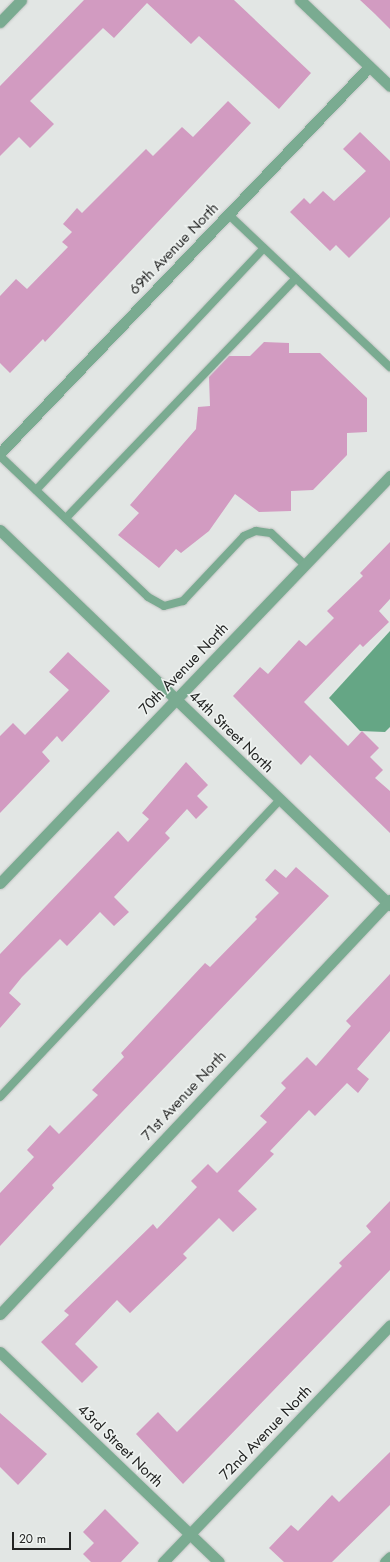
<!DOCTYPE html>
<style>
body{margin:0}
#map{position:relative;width:390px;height:1562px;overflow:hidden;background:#e2e6e4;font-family:Jost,sans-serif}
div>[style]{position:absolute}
.water>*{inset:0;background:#65a685}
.building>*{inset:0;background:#d29bc1}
.roads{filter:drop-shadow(0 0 1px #c0c3c1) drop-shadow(0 0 1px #c0c3c1)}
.service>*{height:8px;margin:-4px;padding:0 4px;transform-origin:4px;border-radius:4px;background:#7aab91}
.minor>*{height:11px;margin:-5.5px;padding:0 5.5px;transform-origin:5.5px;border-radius:5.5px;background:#7aab91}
.tertiary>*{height:11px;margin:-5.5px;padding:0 5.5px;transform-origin:5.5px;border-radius:5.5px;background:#7aab91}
span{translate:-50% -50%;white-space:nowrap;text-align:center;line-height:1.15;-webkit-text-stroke:3px #eff3f1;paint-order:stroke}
.street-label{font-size:15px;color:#232423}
.scale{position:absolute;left:12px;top:1532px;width:59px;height:18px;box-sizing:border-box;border:2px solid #232423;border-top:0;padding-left:5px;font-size:12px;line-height:14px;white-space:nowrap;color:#232423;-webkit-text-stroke:3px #eff3f1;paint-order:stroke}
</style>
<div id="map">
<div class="water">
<div style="clip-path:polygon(390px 631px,390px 727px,385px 732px,360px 731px,329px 698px)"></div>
</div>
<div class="building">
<div style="clip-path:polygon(84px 0,234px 0,311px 73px,279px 109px,199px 36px,191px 44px,147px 3px,114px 38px,103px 28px,30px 101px,54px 124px,30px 148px,19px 137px,0 156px,0 86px)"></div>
<div style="clip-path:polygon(360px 0,390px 0,390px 29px,375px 14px)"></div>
<div style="clip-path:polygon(228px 101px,251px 123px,45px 342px,43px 339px,10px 373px,0 363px,0 296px,16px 279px,27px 289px,68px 247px,62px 242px,72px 232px,63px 224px,77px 208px,82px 213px,146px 149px,153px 156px,182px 127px,193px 137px)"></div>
<div style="clip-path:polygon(360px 132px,390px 161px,390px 217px,349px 258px,336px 245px,330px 251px,290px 212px,304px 198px,310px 204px,323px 191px,334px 201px,366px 171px,343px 149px)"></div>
<div style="clip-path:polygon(264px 342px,289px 343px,289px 353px,320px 353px,367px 398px,367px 432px,347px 433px,347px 455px,313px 490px,291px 491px,291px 511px,259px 512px,235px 494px,209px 531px,181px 553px,176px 549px,159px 568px,118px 535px,139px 513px,130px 505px,196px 429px,198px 407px,210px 406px,209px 377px,229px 356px,250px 356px)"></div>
<div style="clip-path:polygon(390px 542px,390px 599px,379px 611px,389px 622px,363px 647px,360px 644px,304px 702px,348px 746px,362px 731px,379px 748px,370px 757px,383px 770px,375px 778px,390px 791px,390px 833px,310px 755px,301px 765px,233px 696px,260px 667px,268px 674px,299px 640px,306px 646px,334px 618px,327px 611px,363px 576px,360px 573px)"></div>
<div style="clip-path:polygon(68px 652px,110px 691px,62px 742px,57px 736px,42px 752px,50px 761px,0 813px,0 736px,13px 723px,25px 735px,69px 690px,49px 672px)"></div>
<div style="clip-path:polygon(186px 762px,208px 785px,197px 796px,208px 807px,196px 819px,187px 809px,165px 833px,170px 838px,114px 897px,129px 912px,114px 926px,100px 912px,67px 946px,60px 939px,22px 977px,9px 993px,21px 1004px,0 1028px,0 954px,118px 831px,128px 842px,149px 819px,142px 813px)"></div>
<div style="clip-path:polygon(296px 867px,329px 896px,52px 1185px,54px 1188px,0 1246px,0 1193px,34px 1157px,27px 1150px,50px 1125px,59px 1134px,98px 1095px,92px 1090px,124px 1057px,121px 1053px,205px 963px,210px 967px,257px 919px,255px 917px,279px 893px,265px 880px,275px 869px,286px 878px)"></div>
<div style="clip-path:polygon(390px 974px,390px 1031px,357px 1069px,369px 1079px,358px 1093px,347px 1083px,315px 1116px,309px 1110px,270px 1151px,274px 1154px,238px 1191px,257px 1209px,233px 1232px,219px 1218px,183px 1254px,187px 1258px,130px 1313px,117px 1300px,75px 1344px,98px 1367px,82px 1383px,41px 1342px,69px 1315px,64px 1311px,153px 1224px,157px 1229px,197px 1187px,191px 1181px,208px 1164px,217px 1173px,267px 1122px,260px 1116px,286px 1088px,281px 1083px,307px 1057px,316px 1066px,351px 1026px,346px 1021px)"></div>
<div style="clip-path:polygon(390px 1201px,390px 1270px,183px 1484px,136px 1434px,158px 1412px,177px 1432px,342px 1266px,339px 1263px,371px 1232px,366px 1226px)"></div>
<div style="clip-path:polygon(0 1413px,47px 1454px,18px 1485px,0 1467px)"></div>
<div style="clip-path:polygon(390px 1452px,390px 1505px,332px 1562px,284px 1562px,269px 1548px,291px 1525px,298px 1531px,332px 1495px,339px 1502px)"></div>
<div style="clip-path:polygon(105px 1509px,139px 1543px,121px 1562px,91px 1562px,83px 1554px,94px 1543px,83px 1532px)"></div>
</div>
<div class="roads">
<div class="service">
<div style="left:228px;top:214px;width:223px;rotate:43.4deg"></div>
<div style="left:0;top:456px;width:204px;rotate:43.6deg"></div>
<div style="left:148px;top:597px;width:18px;rotate:29deg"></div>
<div style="left:164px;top:606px;width:20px;rotate:-15deg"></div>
<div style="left:183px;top:601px;width:89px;rotate:-46.8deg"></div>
<div style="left:244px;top:536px;width:13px;rotate:-23deg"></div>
<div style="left:256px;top:531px;width:15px;rotate:8deg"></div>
<div style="left:271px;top:533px;width:47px;rotate:43.3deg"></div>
<div style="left:36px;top:490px;width:332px;rotate:-46.7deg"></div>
<div style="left:66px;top:518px;width:332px;rotate:-46.2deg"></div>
<div style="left:0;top:1097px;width:408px;rotate:-46.7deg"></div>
</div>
<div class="minor">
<div style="left:300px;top:0;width:124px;rotate:43.7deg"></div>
<div style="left:0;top:22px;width:30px;rotate:-46deg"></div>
<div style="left:0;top:453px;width:534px;rotate:-46.29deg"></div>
<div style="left:0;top:530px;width:541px;rotate:43.88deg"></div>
<div style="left:0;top:1314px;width:569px;rotate:-46.71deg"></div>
<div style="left:163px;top:1562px;width:328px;rotate:-46.2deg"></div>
<div style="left:385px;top:1562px;width:7px;rotate:-45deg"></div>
</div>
<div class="tertiary">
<div style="left:0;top:883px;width:564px;rotate:-46.22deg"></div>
<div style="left:0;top:1352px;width:303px;rotate:43.8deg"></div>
</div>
</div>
<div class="street-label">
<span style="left:174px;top:249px;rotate:-46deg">69th Avenue North</span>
<span style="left:184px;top:669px;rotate:-46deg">70th Avenue North</span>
<span style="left:231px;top:732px;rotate:44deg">44th Street North</span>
<span style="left:184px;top:1096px;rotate:-47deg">71st Avenue North</span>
<span style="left:266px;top:1433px;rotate:-46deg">72nd Avenue North</span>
<span style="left:120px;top:1446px;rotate:44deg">43rd Street North</span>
</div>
<div class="scale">20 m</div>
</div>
